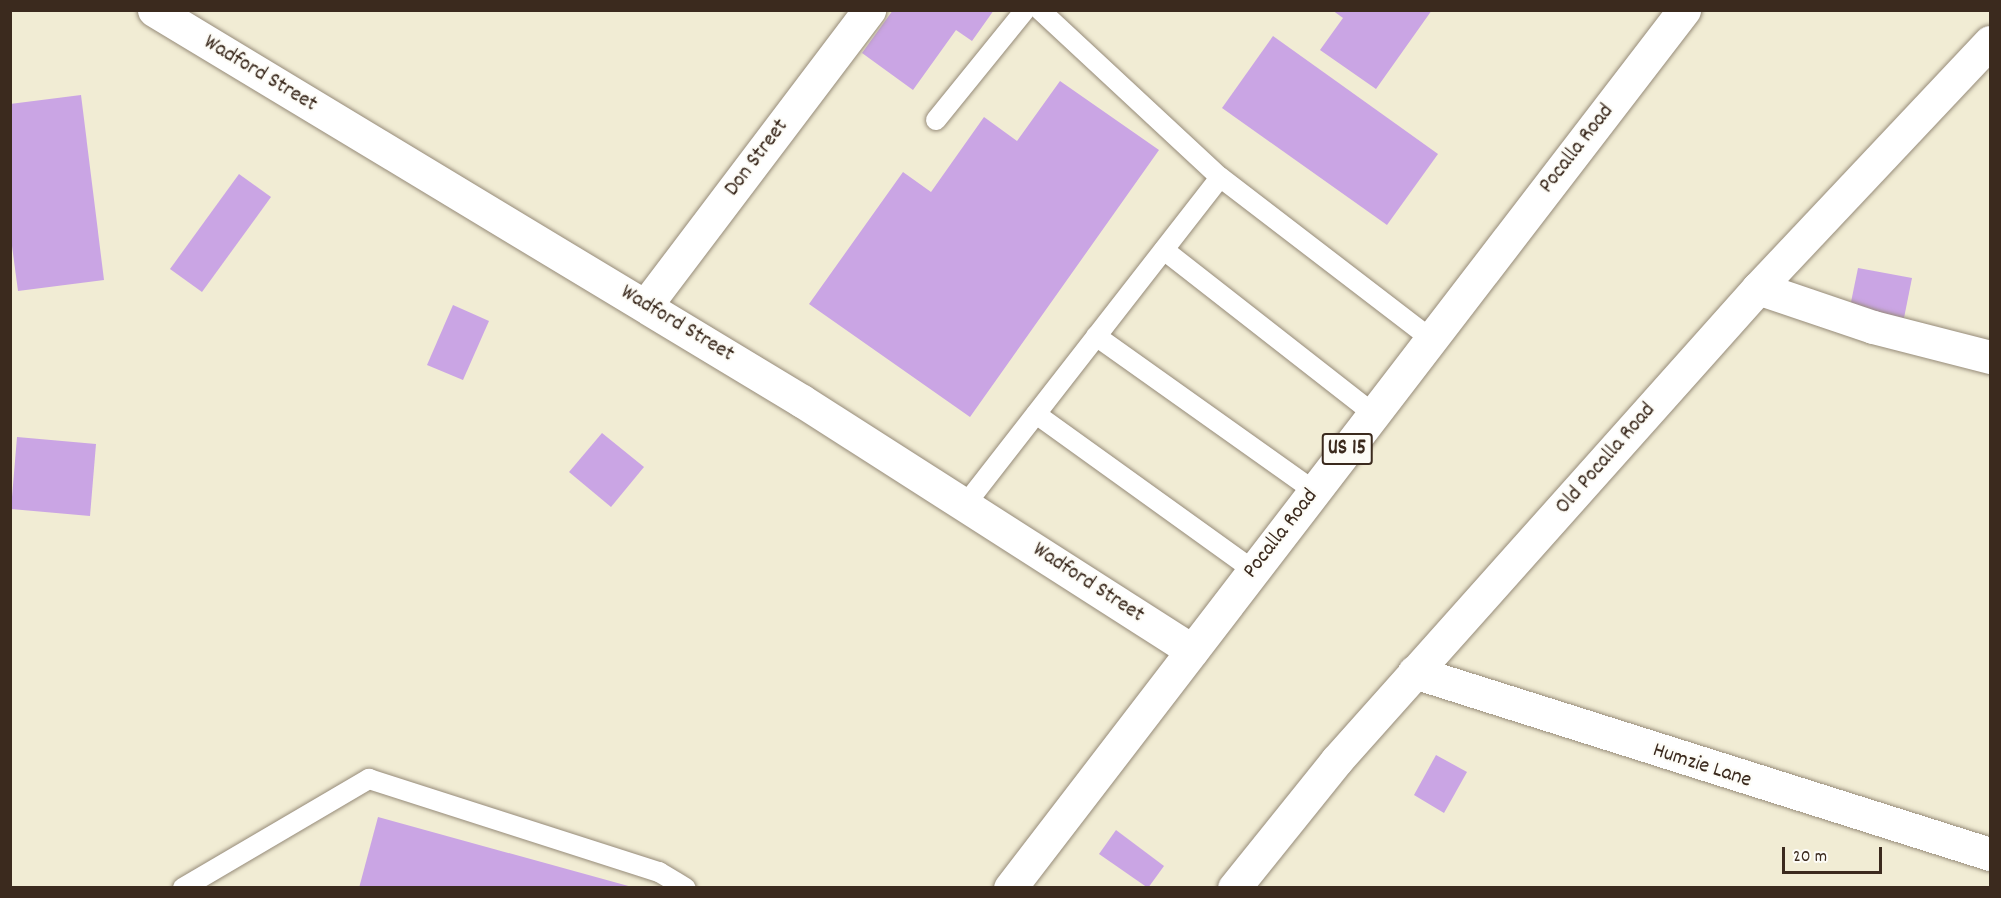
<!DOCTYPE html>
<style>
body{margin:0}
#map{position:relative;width:2001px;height:898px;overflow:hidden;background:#f1ecd4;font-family:Dekko,sans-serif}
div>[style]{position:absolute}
.building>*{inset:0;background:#caa5e4}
.roads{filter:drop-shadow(0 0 2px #968b79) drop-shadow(0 0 2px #968b79)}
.service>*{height:20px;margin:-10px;padding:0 10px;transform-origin:10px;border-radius:10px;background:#fff}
.minor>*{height:33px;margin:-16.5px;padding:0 16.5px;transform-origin:16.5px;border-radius:16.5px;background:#fff}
.primary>*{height:33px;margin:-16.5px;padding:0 16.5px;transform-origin:16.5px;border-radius:16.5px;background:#fff}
span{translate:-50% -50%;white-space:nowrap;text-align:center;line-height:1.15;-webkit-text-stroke:4.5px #fdfcf7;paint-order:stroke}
.shield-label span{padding:2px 4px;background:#fdfcf7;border:2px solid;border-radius:4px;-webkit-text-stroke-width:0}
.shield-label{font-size:21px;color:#3b2a1e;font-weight:700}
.street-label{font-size:22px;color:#3b2a1e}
.frame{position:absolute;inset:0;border:12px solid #3b2a1e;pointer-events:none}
.scale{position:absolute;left:1782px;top:847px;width:100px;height:27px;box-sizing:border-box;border:3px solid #3b2a1e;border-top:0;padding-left:8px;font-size:18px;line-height:21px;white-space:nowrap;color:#3b2a1e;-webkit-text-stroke:4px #fdfcf7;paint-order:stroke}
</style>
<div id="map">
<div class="building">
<div style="clip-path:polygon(893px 10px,994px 10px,972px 41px,956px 30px,913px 90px,862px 53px)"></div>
<div style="clip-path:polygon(1332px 10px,1432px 10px,1376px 89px,1320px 50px,1343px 18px)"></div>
<div style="clip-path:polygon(1273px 36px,1438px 154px,1387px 225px,1222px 108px)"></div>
<div style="clip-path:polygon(1060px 81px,1159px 150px,970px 417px,809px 304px,903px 172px,931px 192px,984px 117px,1017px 141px)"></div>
<div style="clip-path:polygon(81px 95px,104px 280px,18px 291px,10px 231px,10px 104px)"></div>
<div style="clip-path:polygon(239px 174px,271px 197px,202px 292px,170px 269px)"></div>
<div style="clip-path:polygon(1858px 268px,1912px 278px,1904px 318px,1850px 307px)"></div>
<div style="clip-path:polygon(453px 305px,489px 321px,463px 380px,427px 365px)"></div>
<div style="clip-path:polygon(602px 433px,644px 467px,611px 507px,569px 472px)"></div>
<div style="clip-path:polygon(17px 437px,96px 444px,90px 516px,11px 509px)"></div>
<div style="clip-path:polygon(1436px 755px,1467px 772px,1444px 813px,1414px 795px)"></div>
<div style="clip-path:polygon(378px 817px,632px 887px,632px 888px,359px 888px)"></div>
<div style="clip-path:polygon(1116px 830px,1164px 866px,1148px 888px,1099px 854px)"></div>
</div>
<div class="roads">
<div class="service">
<div style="left:1040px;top:10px;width:246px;rotate:42.9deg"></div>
<div style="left:936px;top:120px;width:141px;rotate:-51deg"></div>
<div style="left:1164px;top:250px;width:266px;rotate:38deg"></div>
<div style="left:1096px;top:336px;width:267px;rotate:35.4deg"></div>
<div style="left:1036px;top:414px;width:267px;rotate:35.7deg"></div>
<div style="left:965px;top:505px;width:415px;rotate:-52.1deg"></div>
<div style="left:1220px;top:177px;width:266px;rotate:37.5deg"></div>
<div style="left:183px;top:888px;width:216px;rotate:-30.4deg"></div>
<div style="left:369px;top:779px;width:305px;rotate:17.8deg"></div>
<div style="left:659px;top:872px;width:31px;rotate:31deg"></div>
</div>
<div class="minor">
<div style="left:154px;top:10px;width:757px;rotate:31.11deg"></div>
<div style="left:802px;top:401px;width:463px;rotate:32.6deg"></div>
<div style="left:1758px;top:288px;width:121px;rotate:18.7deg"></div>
<div style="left:1873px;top:327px;width:121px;rotate:14.4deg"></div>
<div style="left:646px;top:305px;width:370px;rotate:-52.9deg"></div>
<div style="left:1414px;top:672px;width:604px;rotate:17.54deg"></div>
<div style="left:1234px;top:888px;width:163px;rotate:-51.2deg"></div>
<div style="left:1336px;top:761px;width:634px;rotate:-48.26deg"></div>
<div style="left:1758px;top:288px;width:338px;rotate:-46.7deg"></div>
</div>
<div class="primary">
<div style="left:1010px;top:888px;width:1107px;rotate:-52.49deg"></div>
</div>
</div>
<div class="shield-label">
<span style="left:1347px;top:449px">US 15</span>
</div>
<div class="street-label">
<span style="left:260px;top:74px;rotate:31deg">Wadford Street</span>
<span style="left:1577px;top:149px;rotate:-52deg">Pocalla Road</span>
<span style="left:757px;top:158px;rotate:-53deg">Don Street</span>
<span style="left:677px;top:324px;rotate:31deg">Wadford Street</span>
<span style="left:1606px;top:459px;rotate:-49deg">Old Pocalla Road</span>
<span style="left:1281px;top:534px;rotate:-52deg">Pocalla Road</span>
<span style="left:1088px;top:583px;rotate:33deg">Wadford Street</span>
<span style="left:1702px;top:766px;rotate:18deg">Humzie Lane</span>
</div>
<div class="frame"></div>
<div class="scale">20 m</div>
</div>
